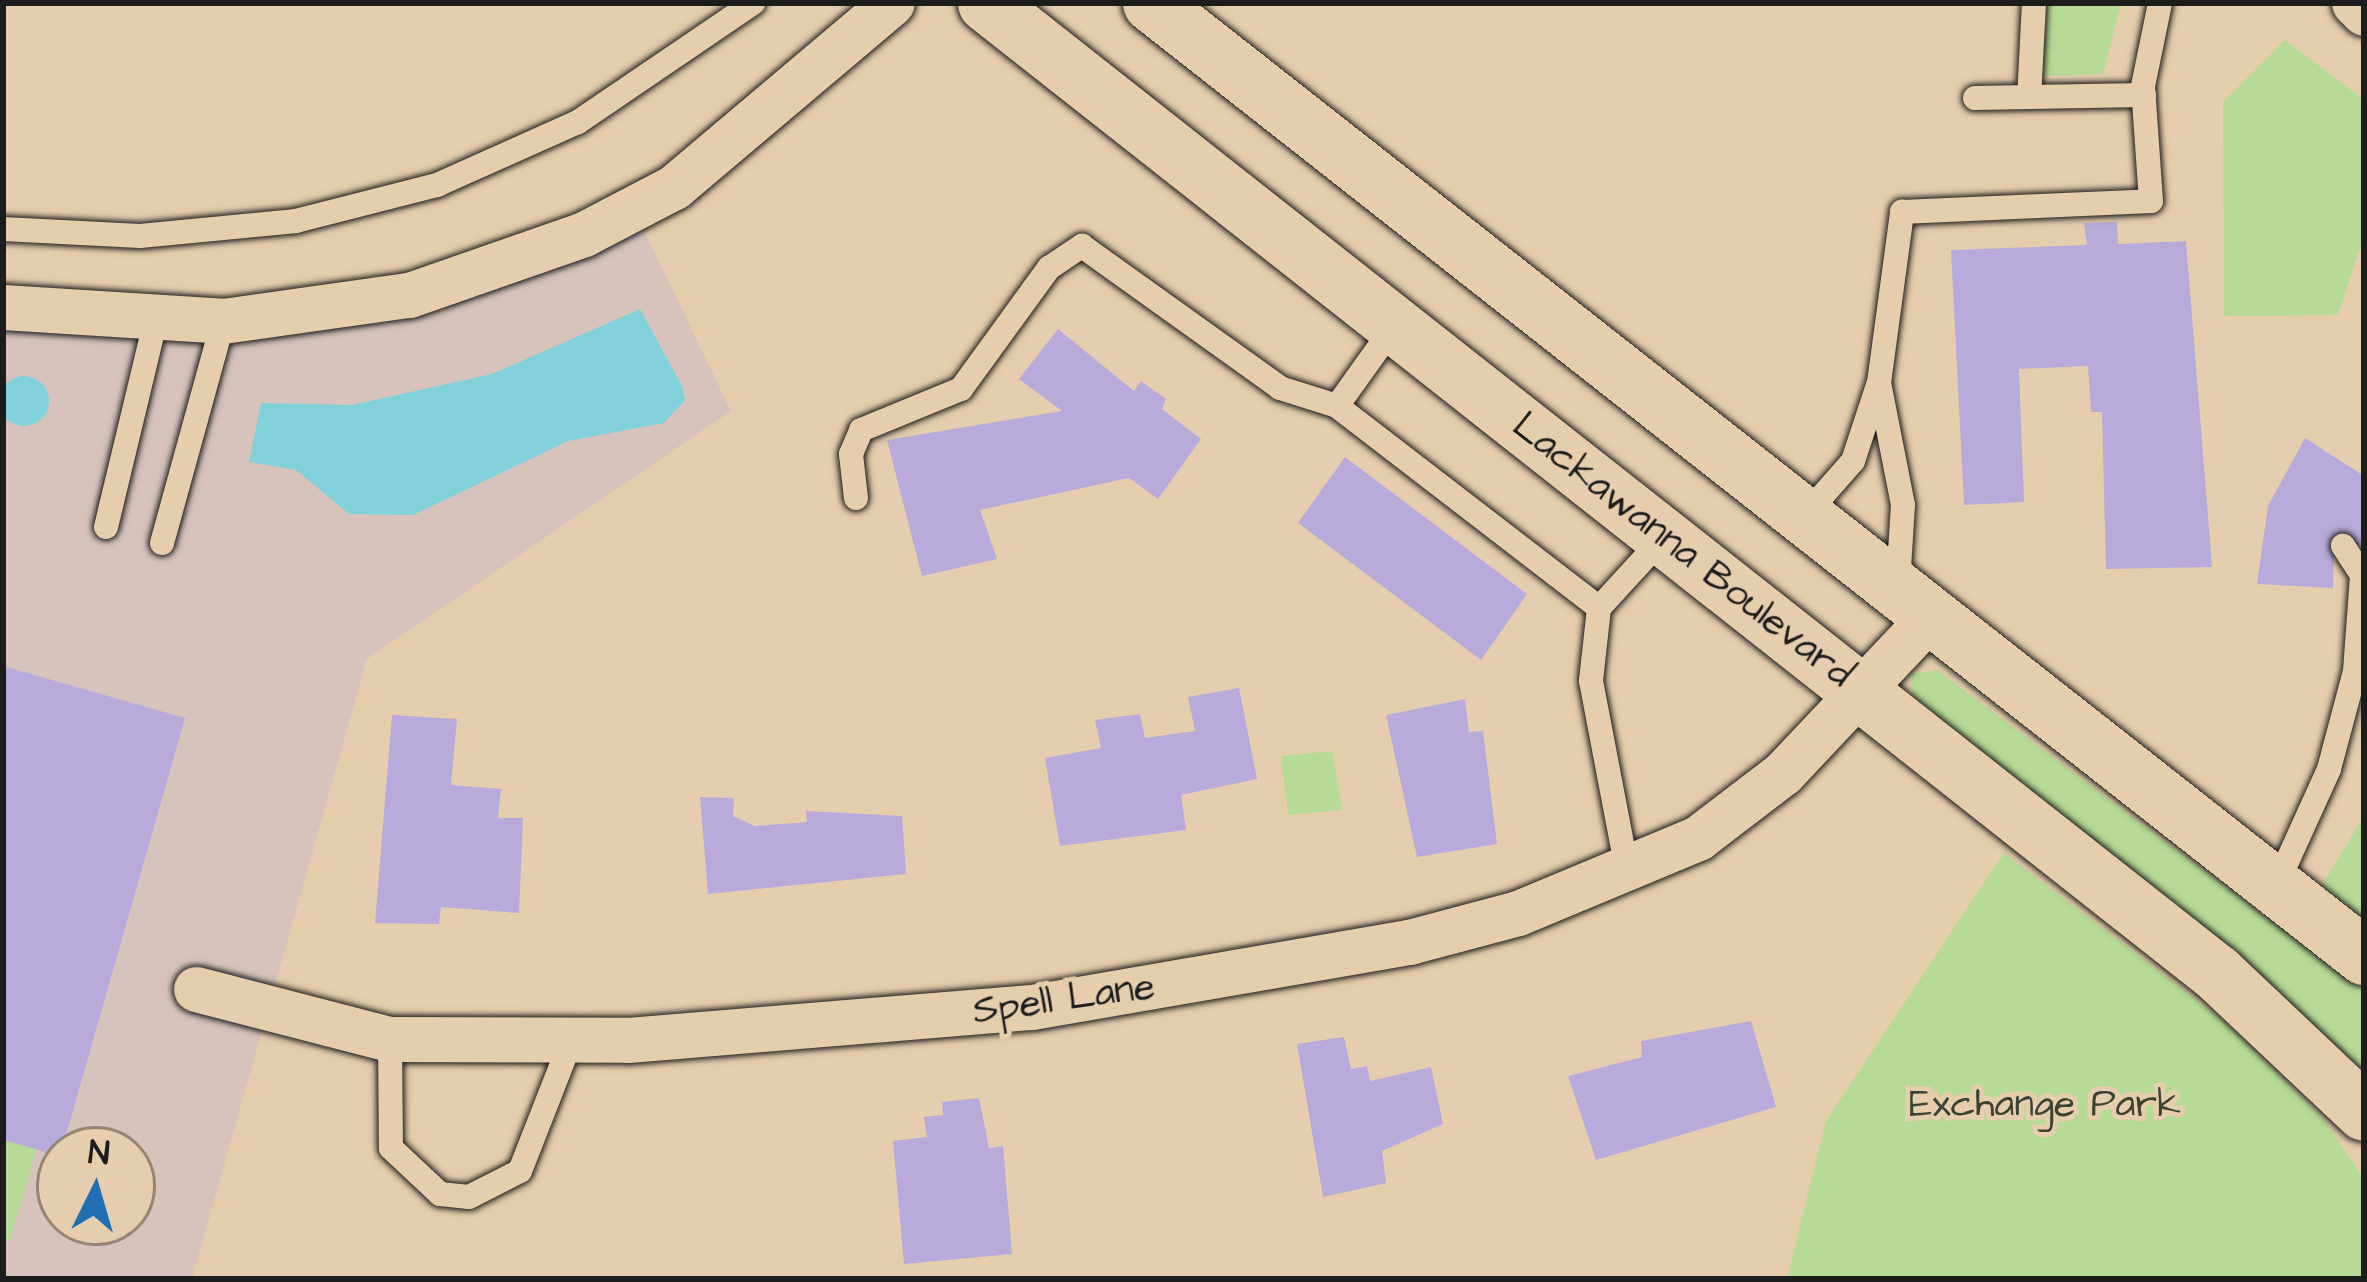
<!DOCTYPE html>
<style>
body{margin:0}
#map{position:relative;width:2367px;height:1282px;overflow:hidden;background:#e6cdae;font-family:"Architects Daughter",sans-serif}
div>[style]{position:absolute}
.built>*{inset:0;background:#d8c3bc}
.green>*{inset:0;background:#b6db96}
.water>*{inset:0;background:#80d1da}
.round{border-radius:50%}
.building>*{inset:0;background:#b8abdb}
.roads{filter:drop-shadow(0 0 3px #1c1c1c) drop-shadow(0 0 3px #1c1c1c)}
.service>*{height:24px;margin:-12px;padding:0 12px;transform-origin:12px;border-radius:12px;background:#e6cdae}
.minor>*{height:45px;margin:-22.5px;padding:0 22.5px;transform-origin:22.5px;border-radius:22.5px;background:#e6cdae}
.tertiary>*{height:57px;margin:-28.5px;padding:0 28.5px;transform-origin:28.5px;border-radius:28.5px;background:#e6cdae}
span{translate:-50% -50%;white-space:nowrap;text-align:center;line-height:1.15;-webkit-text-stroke:10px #e6cdae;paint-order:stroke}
.street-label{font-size:39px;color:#1c1c1c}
.park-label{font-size:39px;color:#3b4234}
.frame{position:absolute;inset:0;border:6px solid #1c1c1c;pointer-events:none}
.north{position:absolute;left:36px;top:1126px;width:120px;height:120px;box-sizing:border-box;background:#e6cdae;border:3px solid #958674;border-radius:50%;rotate:5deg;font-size:33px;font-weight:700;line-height:48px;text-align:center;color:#1c1c1c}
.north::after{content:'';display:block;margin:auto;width:42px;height:54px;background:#1f6fb2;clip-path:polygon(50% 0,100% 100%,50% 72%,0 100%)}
</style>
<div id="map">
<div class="built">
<div style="clip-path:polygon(evenodd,640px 222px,731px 411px,367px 659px,192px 1279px,3px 1279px,3px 327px,151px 341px,268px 331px,640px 222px,60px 1150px,132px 1150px,132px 1222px,60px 1222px,60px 1150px)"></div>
</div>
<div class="green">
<div style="clip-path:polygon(2043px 3px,2121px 3px,2103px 74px,2041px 76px)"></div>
<div style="clip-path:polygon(2285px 40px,2364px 100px,2364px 235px,2338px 315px,2224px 316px,2223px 102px)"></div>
<div style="clip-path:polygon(1937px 670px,2364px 991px,2364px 1070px,1912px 703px,1912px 674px)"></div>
<div style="clip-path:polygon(1332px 751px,1342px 810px,1288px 815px,1281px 756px)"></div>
<div style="clip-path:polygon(2364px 816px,2364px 956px,2306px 912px)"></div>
<div style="clip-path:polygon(2004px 853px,2223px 1020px,2323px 1118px,2364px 1179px,2364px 1279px,1787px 1279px,1826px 1121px)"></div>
<div style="clip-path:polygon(3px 1140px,36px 1149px,10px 1241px,3px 1239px)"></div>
</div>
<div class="water">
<div style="clip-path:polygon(640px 309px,682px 386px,685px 400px,664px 423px,568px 441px,413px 515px,349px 514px,296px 470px,249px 462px,261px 403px,352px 405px,492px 374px)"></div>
<div class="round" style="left:-1px;top:376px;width:50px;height:50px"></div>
</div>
<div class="building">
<div style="clip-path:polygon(2117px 222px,2118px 244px,2186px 241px,2212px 567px,2106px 569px,2102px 412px,2091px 412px,2088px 366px,2019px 369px,2024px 502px,1964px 505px,1951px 250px,2087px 245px,2084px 223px)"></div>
<div style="clip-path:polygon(1058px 329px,1134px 391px,1141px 381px,1166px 399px,1162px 409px,1201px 439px,1158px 499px,1129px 478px,980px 510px,997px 559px,922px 576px,887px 440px,1062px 411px,1019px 379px)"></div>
<div style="clip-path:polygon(2305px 438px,2364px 476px,2364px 548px,2349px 540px,2334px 553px,2333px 588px,2257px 584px,2268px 506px)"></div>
<div style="clip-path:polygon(1345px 457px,1527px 594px,1481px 660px,1298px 523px)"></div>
<div style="clip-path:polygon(3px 666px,185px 718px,60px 1156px,3px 1140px)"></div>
<div style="clip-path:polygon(1239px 688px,1257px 779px,1181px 795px,1186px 830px,1060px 846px,1045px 758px,1101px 748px,1095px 720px,1140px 714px,1145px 738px,1195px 731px,1188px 697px)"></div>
<div style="clip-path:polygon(1465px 699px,1469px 732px,1483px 731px,1497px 844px,1417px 857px,1386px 715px)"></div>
<div style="clip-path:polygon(392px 715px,457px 719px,451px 785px,501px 789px,498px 818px,523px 818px,519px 913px,441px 907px,439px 924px,375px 923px)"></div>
<div style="clip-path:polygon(700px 797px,734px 798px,733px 816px,755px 826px,807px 822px,806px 811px,902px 816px,906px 874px,708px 894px)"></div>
<div style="clip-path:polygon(1751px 1021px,1776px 1107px,1596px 1160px,1568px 1076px,1642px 1057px,1641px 1041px)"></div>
<div style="clip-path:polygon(1344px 1037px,1351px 1069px,1367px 1066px,1370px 1081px,1431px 1067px,1443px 1124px,1382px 1151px,1386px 1183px,1323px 1197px,1297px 1044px)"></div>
<div style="clip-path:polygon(979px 1098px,989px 1148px,1003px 1146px,1012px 1254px,904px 1264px,893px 1141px,927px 1137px,924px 1117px,943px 1115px,942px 1102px)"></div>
</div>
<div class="roads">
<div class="service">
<div style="left:2034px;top:3px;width:94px;rotate:93deg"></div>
<div style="left:2029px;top:97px;width:115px;rotate:-1deg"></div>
<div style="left:1975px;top:98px;width:54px;rotate:-1.1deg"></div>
<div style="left:3px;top:229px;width:137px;rotate:2.9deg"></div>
<div style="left:140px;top:236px;width:157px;rotate:-5.5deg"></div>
<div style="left:296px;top:221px;width:146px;rotate:-14.3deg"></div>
<div style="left:437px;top:185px;width:154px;rotate:-24.1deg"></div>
<div style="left:578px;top:122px;width:212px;rotate:-34.2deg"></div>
<div style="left:1337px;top:406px;width:100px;rotate:-54.4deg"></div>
<div style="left:856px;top:498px;width:44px;rotate:-96.5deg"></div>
<div style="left:851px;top:454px;width:26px;rotate:-67deg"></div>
<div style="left:861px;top:430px;width:108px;rotate:-22.3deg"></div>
<div style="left:961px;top:389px;width:150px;rotate:-54deg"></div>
<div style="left:1049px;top:268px;width:40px;rotate:-34deg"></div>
<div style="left:1082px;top:246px;width:244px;rotate:35.6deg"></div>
<div style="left:1280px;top:388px;width:60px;rotate:17.5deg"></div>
<div style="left:1337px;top:406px;width:331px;rotate:37.6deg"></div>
<div style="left:1599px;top:608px;width:73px;rotate:96.3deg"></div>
<div style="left:1591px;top:681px;width:191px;rotate:79.2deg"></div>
<div style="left:1802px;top:519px;width:77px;rotate:-48.7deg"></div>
<div style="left:1853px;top:461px;width:80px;rotate:-71.8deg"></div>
<div style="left:106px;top:527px;width:210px;rotate:-76.5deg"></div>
<div style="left:162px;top:543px;width:230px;rotate:-74.6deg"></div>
<div style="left:1898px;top:584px;width:79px;rotate:-86.4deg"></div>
<div style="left:1903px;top:505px;width:124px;rotate:-101.1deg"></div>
<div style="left:1879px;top:383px;width:173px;rotate:-82.3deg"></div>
<div style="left:1902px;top:212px;width:249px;rotate:-2.5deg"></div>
<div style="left:2151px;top:201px;width:115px;rotate:-94deg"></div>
<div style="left:2143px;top:86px;width:85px;rotate:-78.4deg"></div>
<div style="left:1599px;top:608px;width:96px;rotate:-47.5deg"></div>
<div style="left:2276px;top:886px;width:128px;rotate:-65.6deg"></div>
<div style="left:2329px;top:769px;width:101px;rotate:-75.1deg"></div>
<div style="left:2355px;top:671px;width:96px;rotate:-85.8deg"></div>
<div style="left:2362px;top:575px;width:35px;rotate:-123deg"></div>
<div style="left:390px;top:1039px;width:109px;rotate:89.5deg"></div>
<div style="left:391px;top:1148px;width:67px;rotate:43.2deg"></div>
<div style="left:440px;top:1194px;width:29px;rotate:6deg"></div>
<div style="left:469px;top:1197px;width:57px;rotate:-27deg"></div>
<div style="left:520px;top:1171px;width:140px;rotate:-68.6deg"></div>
</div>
<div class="minor">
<div style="left:2354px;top:3px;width:14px;rotate:45deg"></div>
<div style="left:3px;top:307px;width:220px;rotate:3.6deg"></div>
<div style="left:223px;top:321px;width:188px;rotate:-8deg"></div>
<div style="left:409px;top:295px;width:185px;rotate:-19.2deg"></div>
<div style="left:584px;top:234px;width:102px;rotate:-27.6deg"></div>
<div style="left:674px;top:187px;width:285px;rotate:-40.2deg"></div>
<div style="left:196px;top:989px;width:200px;rotate:14.5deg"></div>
<div style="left:390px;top:1039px;width:238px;rotate:0.2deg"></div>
<div style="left:628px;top:1040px;width:405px;rotate:-4.7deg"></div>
<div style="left:1032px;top:1007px;width:383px;rotate:-9.8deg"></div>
<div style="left:1409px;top:942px;width:113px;rotate:-14.9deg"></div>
<div style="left:1518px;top:913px;width:195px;rotate:-22.6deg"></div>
<div style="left:1698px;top:838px;width:107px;rotate:-37.4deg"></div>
<div style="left:1783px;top:773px;width:209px;rotate:-46.7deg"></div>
</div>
<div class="tertiary">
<div style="left:986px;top:3px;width:1567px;rotate:38.24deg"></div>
<div style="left:2217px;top:973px;width:202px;rotate:43.4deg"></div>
<div style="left:1151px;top:3px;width:1543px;rotate:38.16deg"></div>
</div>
</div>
<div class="street-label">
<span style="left:1682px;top:551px;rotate:38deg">Lackawanna Boulevard</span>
<span style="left:1064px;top:1000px;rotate:-8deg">Spell Lane</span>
</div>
<div class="park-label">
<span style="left:2045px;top:1105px">Exchange Park</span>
</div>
<div class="frame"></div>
<div class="north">N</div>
</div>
